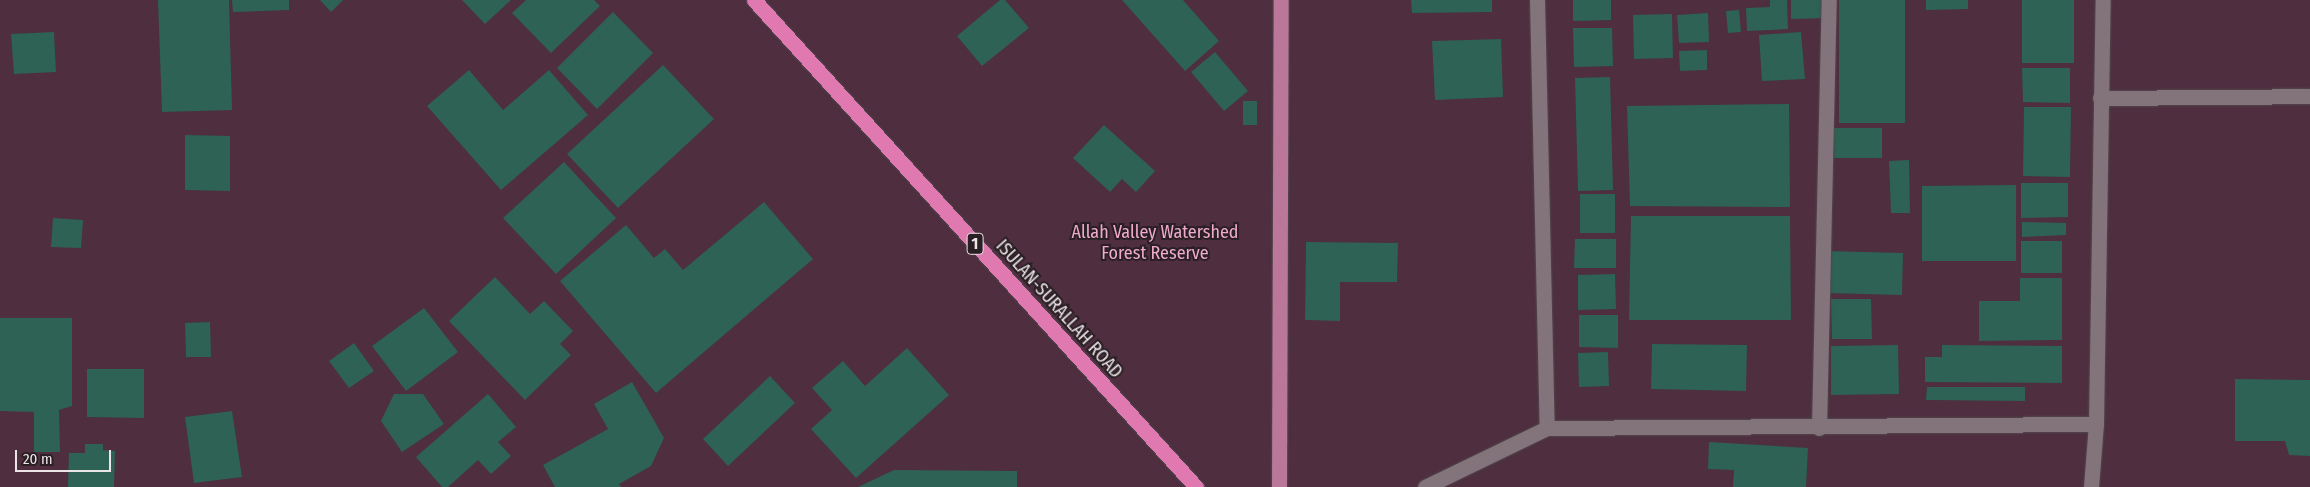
<!DOCTYPE html>
<style>
body{margin:0}
#map{position:relative;width:2310px;height:487px;overflow:hidden;background:#34292e;font-family:"Fira Sans Condensed",sans-serif}
div>[style]{position:absolute}
.green>*{inset:0;background:#4e2e3f}
.building>*{inset:0;background:#2d6254}
.roads{filter:drop-shadow(0 0 1px #51484d) drop-shadow(0 0 1px #51484d)}
.minor>*{height:15px;margin:-7.5px;padding:0 7.5px;transform-origin:7.5px;border-radius:7.5px;background:#82747a}
.major>*{height:15px;margin:-7.5px;padding:0 7.5px;transform-origin:7.5px;border-radius:7.5px;background:#ba779a}
.highway>*{height:15px;margin:-7.5px;padding:0 7.5px;transform-origin:7.5px;border-radius:7.5px;background:#df79af}
span{translate:-50% -50%;white-space:nowrap;text-align:center;line-height:1.15;-webkit-text-stroke:4px #2a1f24;paint-order:stroke}
.shield-label span{padding:1px 4px;background:#2a1f24;border:1px solid;border-radius:4px;-webkit-text-stroke-width:0}
.shield-label{font-size:16px;color:#ece5e8;font-weight:700}
.park-label{font-size:18px;color:#efaacc}
.street-label{font-size:18px;color:#ece5e8}
.scale{position:absolute;left:15px;top:450px;width:96px;height:22px;box-sizing:border-box;border:2px solid #ece5e8;border-top:0;padding-left:6px;font-size:15px;line-height:18px;white-space:nowrap;color:#ece5e8;-webkit-text-stroke:4px #2a1f24;paint-order:stroke}
</style>
<div id="map">
<div class="green">
<div style="clip-path:polygon(0 0,2310px 0,2310px 487px,0 487px)"></div>
</div>
<div class="building">
<div style="clip-path:polygon(158px 0,229px 0,232px 110px,162px 112px)"></div>
<div style="clip-path:polygon(232px 0,289px 0,289px 10px,233px 12px)"></div>
<div style="clip-path:polygon(320px 0,343px 0,331px 12px)"></div>
<div style="clip-path:polygon(462px 0,511px 0,485px 24px)"></div>
<div style="clip-path:polygon(526px 0,594px 0,600px 6px,551px 53px,512px 13px)"></div>
<div style="clip-path:polygon(1000px 0,1005px 0,1029px 28px,982px 66px,957px 36px)"></div>
<div style="clip-path:polygon(1122px 0,1183px 0,1219px 41px,1185px 71px)"></div>
<div style="clip-path:polygon(1411px 0,1492px 0,1492px 12px,1412px 13px)"></div>
<div style="clip-path:polygon(1573px 0,1611px 0,1611px 20px,1573px 21px)"></div>
<div style="clip-path:polygon(1770px 0,1787px 0,1788px 29px,1747px 31px,1746px 8px,1770px 7px)"></div>
<div style="clip-path:polygon(1791px 0,1827px 0,1828px 18px,1791px 19px)"></div>
<div style="clip-path:polygon(1839px 0,1905px 0,1905px 123px,1839px 123px)"></div>
<div style="clip-path:polygon(1926px 0,1968px 0,1968px 9px,1926px 10px)"></div>
<div style="clip-path:polygon(2022px 0,2074px 0,2074px 63px,2022px 63px)"></div>
<div style="clip-path:polygon(1739px 10px,1741px 32px,1728px 33px,1726px 11px)"></div>
<div style="clip-path:polygon(613px 12px,653px 53px,597px 109px,557px 68px)"></div>
<div style="clip-path:polygon(1708px 13px,1709px 42px,1679px 43px,1677px 15px)"></div>
<div style="clip-path:polygon(1672px 14px,1673px 58px,1634px 59px,1633px 15px)"></div>
<div style="clip-path:polygon(1573px 28px,1612px 28px,1613px 66px,1574px 67px)"></div>
<div style="clip-path:polygon(54px 32px,56px 72px,14px 74px,11px 34px)"></div>
<div style="clip-path:polygon(1801px 32px,1805px 79px,1762px 81px,1759px 35px)"></div>
<div style="clip-path:polygon(1501px 39px,1503px 97px,1435px 100px,1432px 41px)"></div>
<div style="clip-path:polygon(1707px 50px,1707px 70px,1680px 71px,1679px 51px)"></div>
<div style="clip-path:polygon(1215px 52px,1248px 91px,1224px 111px,1191px 72px)"></div>
<div style="clip-path:polygon(663px 65px,714px 119px,618px 208px,567px 154px)"></div>
<div style="clip-path:polygon(2022px 68px,2070px 68px,2070px 103px,2023px 102px)"></div>
<div style="clip-path:polygon(469px 70px,503px 110px,549px 70px,588px 115px,501px 190px,427px 106px)"></div>
<div style="clip-path:polygon(1610px 77px,1613px 190px,1578px 191px,1575px 78px)"></div>
<div style="clip-path:polygon(1243px 101px,1257px 101px,1257px 125px,1243px 125px)"></div>
<div style="clip-path:polygon(1789px 104px,1790px 207px,1630px 206px,1627px 106px)"></div>
<div style="clip-path:polygon(2024px 107px,2071px 107px,2070px 177px,2023px 176px)"></div>
<div style="clip-path:polygon(1104px 125px,1155px 171px,1136px 192px,1122px 179px,1110px 192px,1073px 158px)"></div>
<div style="clip-path:polygon(1834px 128px,1882px 128px,1882px 158px,1834px 158px)"></div>
<div style="clip-path:polygon(185px 135px,230px 136px,230px 191px,185px 190px)"></div>
<div style="clip-path:polygon(1909px 160px,1910px 213px,1891px 213px,1889px 161px)"></div>
<div style="clip-path:polygon(564px 162px,616px 218px,556px 274px,503px 218px)"></div>
<div style="clip-path:polygon(2021px 183px,2068px 183px,2068px 217px,2021px 218px)"></div>
<div style="clip-path:polygon(2016px 185px,2016px 261px,1922px 261px,1922px 186px)"></div>
<div style="clip-path:polygon(1580px 194px,1615px 194px,1615px 233px,1580px 233px)"></div>
<div style="clip-path:polygon(764px 202px,813px 259px,656px 393px,560px 281px,626px 225px,654px 258px,665px 249px,683px 270px)"></div>
<div style="clip-path:polygon(1631px 216px,1790px 216px,1791px 320px,1629px 320px)"></div>
<div style="clip-path:polygon(53px 218px,83px 220px,81px 248px,51px 247px)"></div>
<div style="clip-path:polygon(2022px 222px,2066px 223px,2066px 235px,2022px 237px)"></div>
<div style="clip-path:polygon(1575px 239px,1616px 239px,1616px 268px,1574px 268px)"></div>
<div style="clip-path:polygon(2021px 241px,2062px 241px,2062px 273px,2021px 273px)"></div>
<div style="clip-path:polygon(1306px 242px,1398px 243px,1397px 282px,1340px 282px,1340px 321px,1305px 320px)"></div>
<div style="clip-path:polygon(1827px 251px,1903px 253px,1902px 295px,1826px 293px)"></div>
<div style="clip-path:polygon(1615px 274px,1616px 309px,1578px 310px,1578px 275px)"></div>
<div style="clip-path:polygon(495px 277px,530px 314px,544px 301px,573px 331px,560px 344px,571px 355px,525px 400px,449px 321px)"></div>
<div style="clip-path:polygon(2020px 278px,2062px 278px,2062px 340px,1979px 341px,1979px 301px,2020px 301px)"></div>
<div style="clip-path:polygon(1831px 299px,1871px 299px,1872px 339px,1832px 339px)"></div>
<div style="clip-path:polygon(424px 308px,458px 352px,406px 391px,372px 346px)"></div>
<div style="clip-path:polygon(1579px 315px,1618px 315px,1618px 348px,1579px 347px)"></div>
<div style="clip-path:polygon(0 318px,72px 318px,72px 406px,59px 410px,60px 452px,34px 452px,34px 412px,0 411px)"></div>
<div style="clip-path:polygon(210px 322px,211px 357px,186px 357px,185px 323px)"></div>
<div style="clip-path:polygon(354px 343px,374px 371px,349px 388px,329px 361px)"></div>
<div style="clip-path:polygon(1652px 344px,1747px 345px,1746px 391px,1651px 389px)"></div>
<div style="clip-path:polygon(1898px 345px,1899px 394px,1831px 395px,1831px 346px)"></div>
<div style="clip-path:polygon(1942px 345px,2062px 346px,2062px 383px,1925px 382px,1925px 357px,1942px 357px)"></div>
<div style="clip-path:polygon(907px 348px,949px 395px,856px 478px,811px 429px,832px 410px,812px 388px,843px 361px,865px 386px)"></div>
<div style="clip-path:polygon(1608px 352px,1609px 386px,1579px 387px,1578px 353px)"></div>
<div style="clip-path:polygon(87px 369px,144px 369px,144px 418px,87px 417px)"></div>
<div style="clip-path:polygon(770px 376px,795px 403px,728px 466px,703px 439px)"></div>
<div style="clip-path:polygon(2235px 379px,2310px 380px,2310px 456px,2289px 455px,2285px 441px,2235px 441px)"></div>
<div style="clip-path:polygon(632px 382px,664px 438px,651px 466px,619px 484px,621px 487px,555px 487px,543px 465px,608px 429px,594px 404px)"></div>
<div style="clip-path:polygon(1927px 387px,2025px 387px,2025px 401px,1926px 400px)"></div>
<div style="clip-path:polygon(394px 394px,423px 394px,444px 424px,402px 452px,381px 421px)"></div>
<div style="clip-path:polygon(488px 394px,516px 427px,498px 442px,511px 456px,491px 474px,478px 460px,448px 487px,442px 487px,416px 457px)"></div>
<div style="clip-path:polygon(232px 411px,242px 477px,194px 483px,185px 417px)"></div>
<div style="clip-path:polygon(1709px 442px,1808px 448px,1806px 487px,1733px 487px,1734px 470px,1708px 469px)"></div>
<div style="clip-path:polygon(85px 444px,103px 444px,103px 450px,115px 451px,114px 487px,68px 487px,69px 453px,85px 453px)"></div>
<div style="clip-path:polygon(894px 470px,1017px 471px,1017px 487px,858px 487px)"></div>
</div>
<div class="roads">
<div class="minor">
<div style="left:1537px;top:0;width:428px;rotate:88.7deg"></div>
<div style="left:2100px;top:98px;width:210px;rotate:-0.5deg"></div>
<div style="left:1819px;top:428px;width:428px;rotate:-88.7deg"></div>
<div style="left:1425px;top:487px;width:136px;rotate:-25.8deg"></div>
<div style="left:1547px;top:428px;width:549px;rotate:-0.42deg"></div>
<div style="left:2091px;top:487px;width:63px;rotate:-85.5deg"></div>
<div style="left:2096px;top:424px;width:424px;rotate:-89.1deg"></div>
</div>
<div class="major">
<div style="left:1279px;top:487px;width:487px;rotate:-89.8deg"></div>
</div>
<div class="highway">
<div style="left:754px;top:0;width:658px;rotate:47.77deg"></div>
</div>
</div>
<div class="shield-label">
<span style="left:975px;top:244px">1</span>
</div>
<div class="park-label">
<span style="left:1155px;top:243px">Allah Valley Watershed<br>Forest Reserve</span>
</div>
<div class="street-label">
<span style="left:1059px;top:309px;rotate:48deg">ISULAN-SURALLAH ROAD</span>
</div>
<div class="scale">20 m</div>
</div>
